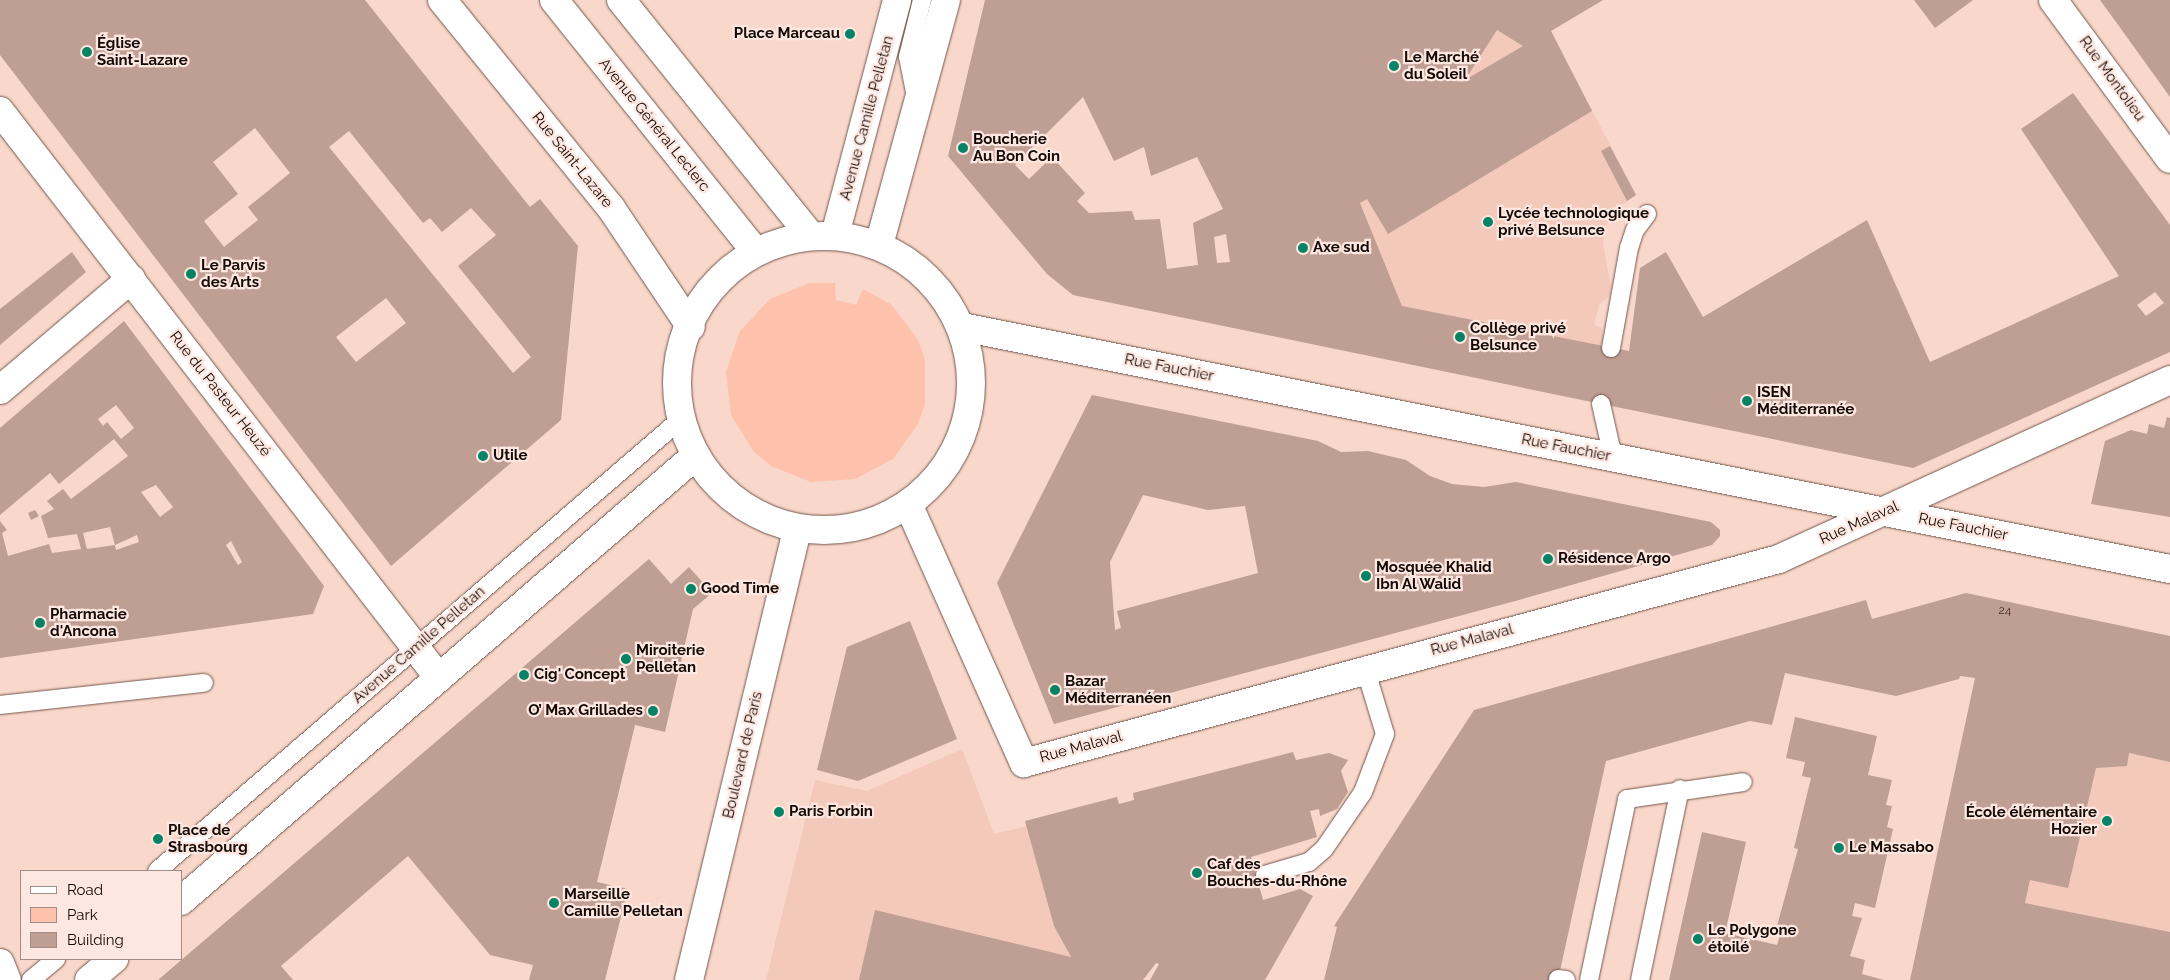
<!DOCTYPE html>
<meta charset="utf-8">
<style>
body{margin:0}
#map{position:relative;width:2170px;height:980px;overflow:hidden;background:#f9d7cb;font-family:Raleway,sans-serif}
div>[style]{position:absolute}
.built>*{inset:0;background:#f2c9ba}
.green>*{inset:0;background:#fdc1ac}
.building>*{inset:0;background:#bf9e93}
.roads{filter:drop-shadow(0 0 1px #73564c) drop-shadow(0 0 1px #73564c)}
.service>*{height:18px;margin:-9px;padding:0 9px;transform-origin:9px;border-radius:9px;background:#fff}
.minor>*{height:28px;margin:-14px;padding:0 14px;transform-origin:14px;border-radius:14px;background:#fff}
.tertiary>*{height:28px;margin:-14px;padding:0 14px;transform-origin:14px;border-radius:14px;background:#fff}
.tertiary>.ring{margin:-14px;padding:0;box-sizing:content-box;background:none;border:28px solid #fff;border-radius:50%}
.dots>*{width:14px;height:14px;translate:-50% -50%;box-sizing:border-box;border:2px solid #fde7e0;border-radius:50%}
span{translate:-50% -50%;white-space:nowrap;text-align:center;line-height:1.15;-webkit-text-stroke:4.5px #fde7e0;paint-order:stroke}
.number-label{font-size:12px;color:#3f2f29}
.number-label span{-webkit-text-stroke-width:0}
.poi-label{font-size:15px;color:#140a06;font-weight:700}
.right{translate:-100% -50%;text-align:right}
.left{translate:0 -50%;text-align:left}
.street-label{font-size:15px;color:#140a06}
.legend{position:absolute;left:20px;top:870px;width:162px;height:90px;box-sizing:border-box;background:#fde7e0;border:1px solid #a08f89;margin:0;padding:6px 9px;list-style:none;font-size:15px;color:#140a06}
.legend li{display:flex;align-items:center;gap:10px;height:25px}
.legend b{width:25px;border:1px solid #a08f89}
</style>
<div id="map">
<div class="built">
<div style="clip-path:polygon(1267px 0,1603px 0,1551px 31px,1636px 195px,1621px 206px,1605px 226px,1603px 243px,1611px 288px,1610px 295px,1599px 305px,1594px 325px,1601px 327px,1605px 347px,1629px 354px,1618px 408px,1421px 366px,1402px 306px,1340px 153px)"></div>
<div style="clip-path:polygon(2063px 739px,2170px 762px,2170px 980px,2007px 980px)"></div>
<div style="clip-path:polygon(962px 749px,994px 834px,1027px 826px,1054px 926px,1071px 957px,1099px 980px,766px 980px,815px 780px,867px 791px)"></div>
</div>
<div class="green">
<div style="clip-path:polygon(810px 283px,835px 283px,836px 300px,856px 305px,863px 289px,892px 305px,918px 340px,925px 360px,925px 404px,918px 424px,893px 459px,855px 479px,811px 482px,771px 466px,754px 452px,731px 415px,726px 372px,740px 331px,770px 299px)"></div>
</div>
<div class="building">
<div style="clip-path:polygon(evenodd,0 0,365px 0,530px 207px,540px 199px,578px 246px,561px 420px,391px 566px,0 55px,0 0,255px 128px,290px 173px,248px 207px,258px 220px,224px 247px,204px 221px,238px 194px,213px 162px,255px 128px,0 0,349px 131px,423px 223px,430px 218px,442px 232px,471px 208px,496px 235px,458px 266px,531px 357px,513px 373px,329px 147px,349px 131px,0 0,386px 298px,406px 323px,356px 362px,336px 337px,386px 298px)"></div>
<div style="clip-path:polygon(evenodd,985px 0,1603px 0,1551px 31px,1592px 111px,1388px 234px,1367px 199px,1360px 203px,1402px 306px,1629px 351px,1640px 268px,1666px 252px,1703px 317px,1867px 220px,1930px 362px,2119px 276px,2021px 129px,2073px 93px,2170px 225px,2170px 352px,1913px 468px,1073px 295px,1047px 274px,948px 156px,985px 0,1497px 30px,1523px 46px,1465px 80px,1497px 30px,985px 0,1083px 97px,1114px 161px,1144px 147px,1151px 176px,1197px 157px,1223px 209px,1193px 223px,1198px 265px,1167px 269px,1160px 219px,1135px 220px,1132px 211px,1089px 213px,1077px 201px,1085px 193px,1052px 157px,1029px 179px,1015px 165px,1083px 97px,985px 0,1226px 234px,1230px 262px,1217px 263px,1214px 237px,1226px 234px,985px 0,2155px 292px,2164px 303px,2146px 316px,2137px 305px,2155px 292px)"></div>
<div style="clip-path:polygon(1914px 0,1973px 0,1935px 28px)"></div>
<div style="clip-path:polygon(2100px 0,2170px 0,2170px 97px,2116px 22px)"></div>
<div style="clip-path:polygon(1610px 146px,1636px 195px,1627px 201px,1601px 151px)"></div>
<div style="clip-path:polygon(72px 252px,86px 272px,0 345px,0 309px)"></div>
<div style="clip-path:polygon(evenodd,124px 321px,324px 586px,313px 614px,0 658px,0 521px,7px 530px,2px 533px,8px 556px,49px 544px,52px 553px,81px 549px,77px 534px,48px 538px,41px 516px,54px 509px,47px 501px,63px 489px,71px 499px,128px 456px,114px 439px,59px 484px,50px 473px,0 515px,0 428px,124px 321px,116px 405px,134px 428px,121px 439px,107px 422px,103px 426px,98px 419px,116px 405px,124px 321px,156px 485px,173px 507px,160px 517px,141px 492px,156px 485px,124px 321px,110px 527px,115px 545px,137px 535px,139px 542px,116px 550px,115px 545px,87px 549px,83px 533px,110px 527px,124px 321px,231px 541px,242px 562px,238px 565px,226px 545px,231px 541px)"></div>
<div style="clip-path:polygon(evenodd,1092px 395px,1318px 441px,1341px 452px,1368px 451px,1406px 460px,1430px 476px,1452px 484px,1484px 487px,1516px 482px,1711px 522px,1720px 530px,1720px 536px,1712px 545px,1519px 600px,1054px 724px,997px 583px,1092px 395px,1143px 495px,1208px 510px,1245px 506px,1258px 573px,1117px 611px,1121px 628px,1115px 630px,1110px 562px,1143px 495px)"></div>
<div style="clip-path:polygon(2167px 417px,2170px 418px,2170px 517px,2091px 504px,2105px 441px,2131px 430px,2147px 434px,2149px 424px,2164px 428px)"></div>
<div style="clip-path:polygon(35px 510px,39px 516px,31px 520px,28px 513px)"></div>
<div style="clip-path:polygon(649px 559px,671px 584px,689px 567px,712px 593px,693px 609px,665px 732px,635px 725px,597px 882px,628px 889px,605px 980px,529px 980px,533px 965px,490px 955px,408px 856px,281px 966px,293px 980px,158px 980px)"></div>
<div style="clip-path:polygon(1966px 593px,2170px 636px,2170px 762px,2129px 753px,2127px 766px,2096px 768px,2068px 888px,2030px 880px,2025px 903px,2170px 932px,2170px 980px,1910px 980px,1975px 678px,1960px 676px,1959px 679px,1896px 696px,1785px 673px,1772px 725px,1750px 721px,1606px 761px,1558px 980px,1324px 980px,1337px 927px,1334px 926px,1474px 710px,1866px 600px,1872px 619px)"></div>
<div style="clip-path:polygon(910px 621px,957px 739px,858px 781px,817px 770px,847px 647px)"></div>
<div style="clip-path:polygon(1795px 717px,1877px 736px,1868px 775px,1892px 780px,1886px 805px,1892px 806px,1887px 827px,1893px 829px,1875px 908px,1855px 903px,1852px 916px,1862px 918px,1850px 956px,1865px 960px,1862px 974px,1884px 980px,1669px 980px,1702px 832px,1746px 842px,1725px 933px,1777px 945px,1782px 928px,1777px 926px,1798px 849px,1794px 848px,1811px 778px,1802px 776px,1805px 762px,1786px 758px)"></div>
<div style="clip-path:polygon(1293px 752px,1296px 760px,1329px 753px,1348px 760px,1341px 771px,1348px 792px,1337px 809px,1320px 816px,1319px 809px,1310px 811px,1317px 837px,1251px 857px,1263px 900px,1300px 889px,1313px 896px,1265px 980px,1150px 980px,1159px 964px,1156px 963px,1143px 980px,859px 980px,875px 910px,1071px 957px,1054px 926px,1025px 821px,1117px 797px,1119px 804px,1134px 800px,1133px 793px)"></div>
</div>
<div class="roads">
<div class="service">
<div style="left:916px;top:97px;width:41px;rotate:-101.3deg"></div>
<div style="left:908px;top:57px;width:59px;rotate:-76.2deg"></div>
<div style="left:1611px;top:348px;width:102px;rotate:-79.8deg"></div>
<div style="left:1629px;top:248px;width:19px;rotate:-72deg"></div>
<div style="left:1635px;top:230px;width:20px;rotate:-53deg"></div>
<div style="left:1601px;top:404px;width:54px;rotate:77.2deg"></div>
<div style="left:0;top:705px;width:205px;rotate:-6.2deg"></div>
<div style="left:157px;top:871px;width:692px;rotate:-40.78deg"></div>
<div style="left:1265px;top:875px;width:46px;rotate:-16.5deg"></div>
<div style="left:1309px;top:862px;width:20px;rotate:-41deg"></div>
<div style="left:1324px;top:849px;width:69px;rotate:-55.6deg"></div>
<div style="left:1363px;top:792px;width:62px;rotate:-69.2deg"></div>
<div style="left:1385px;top:734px;width:69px;rotate:-106.9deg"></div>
<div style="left:1558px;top:979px;width:8px;rotate:7deg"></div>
<div style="left:31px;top:980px;width:33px;rotate:-40deg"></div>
<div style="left:1589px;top:980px;width:185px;rotate:-78.1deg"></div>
<div style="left:1627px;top:799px;width:117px;rotate:-8.3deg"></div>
<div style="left:1640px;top:980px;width:195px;rotate:-78.2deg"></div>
</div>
<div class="minor">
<div style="left:2053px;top:0;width:197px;rotate:53.7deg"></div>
<div style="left:0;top:111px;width:717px;rotate:52.25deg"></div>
<div style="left:962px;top:327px;width:1232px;rotate:11.33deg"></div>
<div style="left:0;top:390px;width:172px;rotate:-40.3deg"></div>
<div style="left:908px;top:504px;width:284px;rotate:65.9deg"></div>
<div style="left:1024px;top:763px;width:782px;rotate:-15.12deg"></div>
<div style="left:1779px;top:559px;width:430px;rotate:-24.6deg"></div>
<div style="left:0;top:963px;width:18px;rotate:68deg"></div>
</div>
<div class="tertiary">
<div style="left:442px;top:0;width:268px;rotate:50.9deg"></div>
<div style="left:611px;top:208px;width:143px;rotate:56.1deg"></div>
<div style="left:554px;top:0;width:320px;rotate:51.3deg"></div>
<div style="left:621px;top:0;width:303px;rotate:51.2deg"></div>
<div style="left:835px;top:235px;width:243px;rotate:-75.2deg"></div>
<div class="ring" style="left:677px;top:236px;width:266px;height:266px"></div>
<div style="left:879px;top:245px;width:254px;rotate:-74.7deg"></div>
<div style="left:181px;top:901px;width:680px;rotate:-40.88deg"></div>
<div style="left:89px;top:980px;width:33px;rotate:-40deg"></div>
<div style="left:689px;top:980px;width:464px;rotate:-76.5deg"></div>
</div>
</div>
<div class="dots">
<div style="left:850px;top:34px;background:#068364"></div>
<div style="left:87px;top:52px;background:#068364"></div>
<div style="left:1394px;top:66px;background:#068364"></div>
<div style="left:963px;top:148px;background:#068364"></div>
<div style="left:1488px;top:222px;background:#068364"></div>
<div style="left:1303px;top:248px;background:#068364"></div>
<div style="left:191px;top:274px;background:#068364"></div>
<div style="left:1460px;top:337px;background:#068364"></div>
<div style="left:1747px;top:401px;background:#068364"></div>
<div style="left:483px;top:456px;background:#068364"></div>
<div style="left:1548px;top:559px;background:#068364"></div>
<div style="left:1366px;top:576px;background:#068364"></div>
<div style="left:691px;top:589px;background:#068364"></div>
<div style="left:40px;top:623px;background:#068364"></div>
<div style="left:626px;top:659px;background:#068364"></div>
<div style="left:524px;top:675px;background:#068364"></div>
<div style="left:1055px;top:690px;background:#068364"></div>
<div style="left:653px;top:711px;background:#068364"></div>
<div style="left:779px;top:812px;background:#068364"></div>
<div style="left:2107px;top:821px;background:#068364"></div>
<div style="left:158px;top:839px;background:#068364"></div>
<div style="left:1839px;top:848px;background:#068364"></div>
<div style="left:1197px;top:873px;background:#068364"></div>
<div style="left:554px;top:903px;background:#068364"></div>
<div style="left:1698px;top:939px;background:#068364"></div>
</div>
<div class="number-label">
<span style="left:2005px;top:611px">24</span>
</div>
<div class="poi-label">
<span class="right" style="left:840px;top:34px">Place Marceau</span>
<span class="left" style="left:97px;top:52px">Église<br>Saint-Lazare</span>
<span class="left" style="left:1404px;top:66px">Le Marché<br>du Soleil</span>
<span class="left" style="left:973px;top:148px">Boucherie<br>Au Bon Coin</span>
<span class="left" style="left:1498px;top:222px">Lycée technologique<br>privé Belsunce</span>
<span class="left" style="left:1313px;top:248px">Axe sud</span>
<span class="left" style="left:201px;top:274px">Le Parvis<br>des Arts</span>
<span class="left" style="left:1470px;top:337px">Collège privé<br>Belsunce</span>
<span class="left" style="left:1757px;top:401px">ISEN<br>Méditerranée</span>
<span class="left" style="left:493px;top:456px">Utile</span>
<span class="left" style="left:1558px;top:559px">Résidence Argo</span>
<span class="left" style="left:1376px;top:576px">Mosquée Khalid<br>Ibn Al Walid</span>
<span class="left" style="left:701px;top:589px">Good Time</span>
<span class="left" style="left:50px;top:623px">Pharmacie<br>d'Ancona</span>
<span class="left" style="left:636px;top:659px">Miroiterie<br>Pelletan</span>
<span class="left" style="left:534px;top:675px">Cig' Concept</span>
<span class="left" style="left:1065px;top:690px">Bazar<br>Méditerranéen</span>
<span class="right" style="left:643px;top:711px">O’ Max Grillades</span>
<span class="left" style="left:789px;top:812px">Paris Forbin</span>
<span class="right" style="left:2097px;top:821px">École élémentaire<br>Hozier</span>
<span class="left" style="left:168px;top:839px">Place de<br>Strasbourg</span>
<span class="left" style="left:1849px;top:848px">Le Massabo</span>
<span class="left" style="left:1207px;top:873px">Caf des<br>Bouches-du-Rhône</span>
<span class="left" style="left:564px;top:903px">Marseille<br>Camille Pelletan</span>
<span class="left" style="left:1708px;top:939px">Le Polygone<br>étoilé</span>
</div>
<div class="street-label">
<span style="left:2112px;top:79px;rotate:54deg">Rue Montolieu</span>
<span style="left:867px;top:118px;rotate:-75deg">Avenue Camille Pelletan</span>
<span style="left:654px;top:125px;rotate:51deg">Avenue Général Leclerc</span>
<span style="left:572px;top:160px;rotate:51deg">Rue Saint-Lazare</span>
<span style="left:1169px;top:368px;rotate:11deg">Rue Fauchier</span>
<span style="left:220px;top:394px;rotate:52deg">Rue du Pasteur Heuzé</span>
<span style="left:1566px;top:448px;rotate:11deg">Rue Fauchier</span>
<span style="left:1859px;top:523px;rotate:-24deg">Rue Malaval</span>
<span style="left:1963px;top:527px;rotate:11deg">Rue Fauchier</span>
<span style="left:1472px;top:640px;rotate:-15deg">Rue Malaval</span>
<span style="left:419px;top:645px;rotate:-41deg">Avenue Camille Pelletan</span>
<span style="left:1081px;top:747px;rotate:-15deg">Rue Malaval</span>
<span style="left:743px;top:755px;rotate:-77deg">Boulevard de Paris</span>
</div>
<ul class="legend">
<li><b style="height:6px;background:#fff"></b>Road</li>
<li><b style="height:14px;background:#fdc1ac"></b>Park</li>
<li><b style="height:14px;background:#bf9e93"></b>Building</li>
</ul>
</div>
